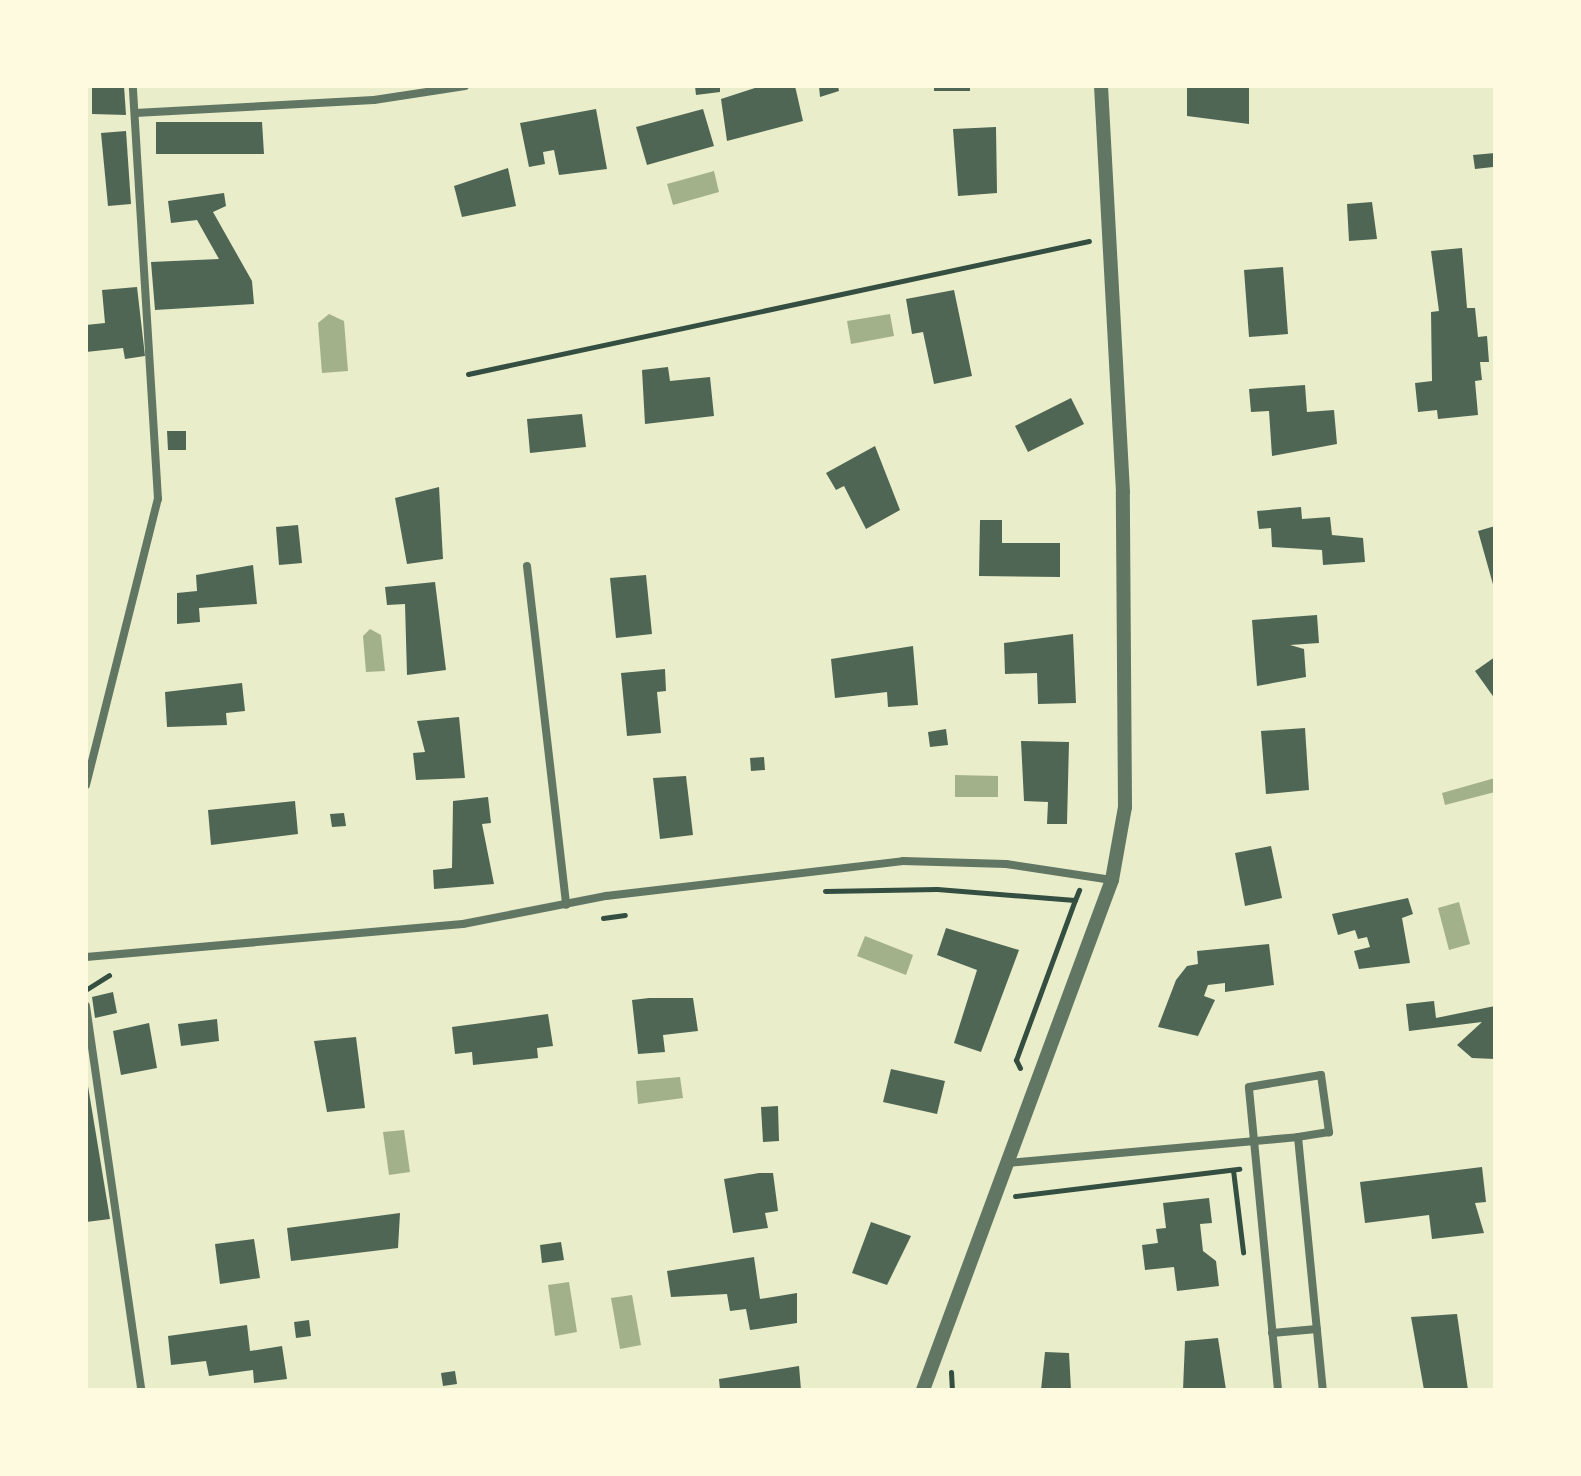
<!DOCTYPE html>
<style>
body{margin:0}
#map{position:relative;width:1581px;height:1476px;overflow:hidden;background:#e9edc9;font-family:Georgia,serif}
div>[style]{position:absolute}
.water>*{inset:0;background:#a3b18a}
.building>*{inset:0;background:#4f6655}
.path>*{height:5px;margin:-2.5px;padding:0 2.5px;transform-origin:2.5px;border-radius:2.5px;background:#344e41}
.minor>*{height:8px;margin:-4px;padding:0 4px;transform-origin:4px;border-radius:4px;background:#617663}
.tertiary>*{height:14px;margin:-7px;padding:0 7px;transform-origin:7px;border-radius:7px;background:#617663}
span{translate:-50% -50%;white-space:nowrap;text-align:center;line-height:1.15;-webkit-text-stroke:6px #fefae0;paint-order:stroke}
.frame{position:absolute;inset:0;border:88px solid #fefae0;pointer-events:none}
</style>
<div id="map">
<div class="water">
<div style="clip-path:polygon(714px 171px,719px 192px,673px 205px,667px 184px)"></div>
<div style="clip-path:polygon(329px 314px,344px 321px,348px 371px,322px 373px,318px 323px)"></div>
<div style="clip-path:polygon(890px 314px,894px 336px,851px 344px,847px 321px)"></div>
<div style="clip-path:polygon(370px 629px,381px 635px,385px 671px,366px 672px,363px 636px)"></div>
<div style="clip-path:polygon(955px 775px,998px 776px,998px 797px,955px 797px)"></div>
<div style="clip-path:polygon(1495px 778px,1495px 792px,1445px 805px,1442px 793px)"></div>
<div style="clip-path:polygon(1459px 902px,1470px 944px,1449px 950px,1438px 908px)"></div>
<div style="clip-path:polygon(865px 936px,913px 955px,906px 975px,857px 956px)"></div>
<div style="clip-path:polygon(680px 1077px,683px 1098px,638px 1104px,636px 1081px)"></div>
<div style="clip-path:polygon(404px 1130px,410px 1172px,389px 1175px,383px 1132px)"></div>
<div style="clip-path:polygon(569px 1282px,577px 1332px,555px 1336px,548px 1285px)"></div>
<div style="clip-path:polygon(632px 1295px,641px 1345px,620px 1349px,611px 1298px)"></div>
</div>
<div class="building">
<div style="clip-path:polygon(92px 86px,124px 86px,126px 115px,92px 114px)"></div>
<div style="clip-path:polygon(695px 86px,720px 86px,720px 92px,696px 95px)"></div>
<div style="clip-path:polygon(761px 86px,795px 86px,803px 121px,727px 141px,721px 99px)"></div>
<div style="clip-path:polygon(819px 86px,838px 86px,839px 91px,820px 97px)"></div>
<div style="clip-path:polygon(934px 86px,970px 86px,970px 91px,934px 91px)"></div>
<div style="clip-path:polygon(1187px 86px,1249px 86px,1249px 124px,1187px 116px)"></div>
<div style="clip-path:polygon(596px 109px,607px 169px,559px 175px,554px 150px,543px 152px,545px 164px,529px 167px,520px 123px)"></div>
<div style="clip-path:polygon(703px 109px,714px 146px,647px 165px,636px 127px)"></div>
<div style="clip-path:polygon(156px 122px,262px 122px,264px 154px,156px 154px)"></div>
<div style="clip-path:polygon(996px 127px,997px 193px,958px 196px,953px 129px)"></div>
<div style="clip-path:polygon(126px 131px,131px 204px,108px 206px,101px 133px)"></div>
<div style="clip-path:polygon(1495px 153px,1493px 167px,1475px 169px,1473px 155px)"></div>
<div style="clip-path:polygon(508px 168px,516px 206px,462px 217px,454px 186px)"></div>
<div style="clip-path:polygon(224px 193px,226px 206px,213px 212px,252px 281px,254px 304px,155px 310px,151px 262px,219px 259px,197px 220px,171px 223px,168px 201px)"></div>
<div style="clip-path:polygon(1372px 202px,1377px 239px,1349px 241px,1347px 204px)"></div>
<div style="clip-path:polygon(1462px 248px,1467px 308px,1475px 308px,1478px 337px,1487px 336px,1489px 362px,1480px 362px,1482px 380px,1475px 381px,1478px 415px,1438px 419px,1437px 410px,1418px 412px,1415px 383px,1432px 381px,1431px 312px,1439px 311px,1431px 251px)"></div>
<div style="clip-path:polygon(1283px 267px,1288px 334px,1249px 337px,1244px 270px)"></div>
<div style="clip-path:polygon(137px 287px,145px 356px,125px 359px,123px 348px,86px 352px,86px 325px,105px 323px,102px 290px)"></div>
<div style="clip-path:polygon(954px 290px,972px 376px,934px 384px,923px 332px,912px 334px,906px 299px)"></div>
<div style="clip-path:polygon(668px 367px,670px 381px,710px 377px,714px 416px,645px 424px,642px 370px)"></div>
<div style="clip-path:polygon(1305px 385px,1307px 412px,1334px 410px,1337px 444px,1272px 456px,1269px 411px,1251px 412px,1249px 389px)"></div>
<div style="clip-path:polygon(1071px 398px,1084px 424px,1028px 452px,1015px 426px)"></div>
<div style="clip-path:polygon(582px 414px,586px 447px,530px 453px,527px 419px)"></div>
<div style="clip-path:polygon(167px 431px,186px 431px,186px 450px,168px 450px)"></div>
<div style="clip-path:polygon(875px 446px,900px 510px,866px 529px,844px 486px,836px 490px,826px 473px)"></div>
<div style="clip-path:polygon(439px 487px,443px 559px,407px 564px,395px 498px)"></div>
<div style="clip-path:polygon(1301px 507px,1302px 519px,1330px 517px,1332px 535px,1363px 538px,1365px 562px,1323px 565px,1322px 550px,1272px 547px,1271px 528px,1259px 529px,1257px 511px)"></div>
<div style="clip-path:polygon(980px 520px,1002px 520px,1002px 543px,1060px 543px,1060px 577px,979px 576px)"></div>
<div style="clip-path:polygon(298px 525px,302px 563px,279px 565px,276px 527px)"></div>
<div style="clip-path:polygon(1495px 526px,1495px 588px,1494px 588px,1478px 531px)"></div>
<div style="clip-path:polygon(253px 565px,257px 604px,199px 608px,200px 622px,177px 624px,177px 593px,197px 591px,196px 575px)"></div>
<div style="clip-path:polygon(646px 575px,652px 634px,616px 638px,610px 578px)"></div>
<div style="clip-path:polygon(435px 582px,446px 670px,407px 675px,405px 604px,387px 605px,385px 587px)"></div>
<div style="clip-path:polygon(1317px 615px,1319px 643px,1290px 645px,1304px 649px,1306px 677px,1257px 686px,1252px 620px)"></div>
<div style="clip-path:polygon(1073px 634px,1076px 703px,1038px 704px,1037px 673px,1005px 674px,1004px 643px)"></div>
<div style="clip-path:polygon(913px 646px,918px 705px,888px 707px,887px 692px,835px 698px,831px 659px)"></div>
<div style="clip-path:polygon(1495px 657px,1495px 699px,1475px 671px)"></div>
<div style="clip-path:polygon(665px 669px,666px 691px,657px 692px,661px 733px,627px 736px,621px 673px)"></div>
<div style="clip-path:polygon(242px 683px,245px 711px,226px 713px,227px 725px,167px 727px,165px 692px)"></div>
<div style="clip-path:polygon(459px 717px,465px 778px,416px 780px,413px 753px,425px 752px,417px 721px)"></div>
<div style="clip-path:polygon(1305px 728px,1309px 790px,1266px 794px,1261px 731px)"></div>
<div style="clip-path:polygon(946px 729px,948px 745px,930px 747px,928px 732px)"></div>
<div style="clip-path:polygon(1021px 741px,1069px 742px,1067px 824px,1047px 824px,1048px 802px,1024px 801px)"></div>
<div style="clip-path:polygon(764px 757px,765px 770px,751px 771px,750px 758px)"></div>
<div style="clip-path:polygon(686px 776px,693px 835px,660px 839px,653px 778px)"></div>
<div style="clip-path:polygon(488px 797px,491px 823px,482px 824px,494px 884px,434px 889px,433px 870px,452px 868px,453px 801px)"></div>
<div style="clip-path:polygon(295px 801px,298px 834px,211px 845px,208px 810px)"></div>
<div style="clip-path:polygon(344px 813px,346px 826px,332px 827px,330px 814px)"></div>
<div style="clip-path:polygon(1271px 846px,1282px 898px,1245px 906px,1235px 853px)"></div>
<div style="clip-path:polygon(1408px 898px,1413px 914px,1402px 918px,1410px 963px,1359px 969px,1354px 951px,1370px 947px,1367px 937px,1358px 939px,1355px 930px,1338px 935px,1332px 914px)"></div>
<div style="clip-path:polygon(946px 928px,1019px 950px,981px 1052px,954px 1043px,977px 970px,937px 955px)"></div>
<div style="clip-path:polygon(1269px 944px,1274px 985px,1225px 992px,1225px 983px,1208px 985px,1204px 996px,1215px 1000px,1198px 1036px,1158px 1027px,1176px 980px,1187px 966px,1198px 964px,1197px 951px)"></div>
<div style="clip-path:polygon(113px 992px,117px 1013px,95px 1018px,92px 997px)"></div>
<div style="clip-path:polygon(649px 998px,693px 998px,698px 1031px,663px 1035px,665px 1052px,638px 1054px,632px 1000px)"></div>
<div style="clip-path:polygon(1434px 1001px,1436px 1018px,1495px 1006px,1495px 1059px,1472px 1058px,1457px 1045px,1482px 1022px,1409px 1031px,1406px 1004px)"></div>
<div style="clip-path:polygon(548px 1014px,553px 1046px,537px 1048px,538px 1058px,473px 1065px,472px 1052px,455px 1054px,452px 1027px)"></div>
<div style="clip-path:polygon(217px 1019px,219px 1041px,181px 1046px,178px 1024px)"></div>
<div style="clip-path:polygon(149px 1023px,157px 1068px,121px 1075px,113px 1031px)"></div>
<div style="clip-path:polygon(356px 1037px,365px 1108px,327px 1112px,314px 1041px)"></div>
<div style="clip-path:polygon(891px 1069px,945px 1081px,937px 1114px,883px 1102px)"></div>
<div style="clip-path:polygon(86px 1074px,110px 1219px,86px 1222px)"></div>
<div style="clip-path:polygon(778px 1106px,779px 1141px,763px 1142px,761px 1107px)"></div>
<div style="clip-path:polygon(1482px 1167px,1486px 1202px,1475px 1203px,1484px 1233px,1432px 1239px,1429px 1215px,1365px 1223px,1360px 1182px)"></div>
<div style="clip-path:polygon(759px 1173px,773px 1173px,778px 1211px,765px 1213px,768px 1228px,733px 1233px,724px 1179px)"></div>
<div style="clip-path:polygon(1209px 1198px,1212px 1223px,1200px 1224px,1203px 1251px,1216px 1261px,1219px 1286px,1177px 1291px,1174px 1267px,1145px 1270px,1142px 1245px,1158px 1243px,1156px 1229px,1166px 1228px,1163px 1203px)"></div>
<div style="clip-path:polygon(400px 1213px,398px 1248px,291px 1261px,287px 1228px)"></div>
<div style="clip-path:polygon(871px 1222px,911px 1236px,887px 1285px,852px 1273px)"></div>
<div style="clip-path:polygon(254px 1239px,260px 1278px,220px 1284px,215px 1244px)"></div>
<div style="clip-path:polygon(561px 1242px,564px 1260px,542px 1263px,540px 1245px)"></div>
<div style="clip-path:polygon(754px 1257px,760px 1299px,797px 1293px,797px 1323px,750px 1330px,746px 1309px,730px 1311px,727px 1294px,671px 1297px,667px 1271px)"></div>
<div style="clip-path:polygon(1457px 1314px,1468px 1390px,1424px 1390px,1411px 1317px)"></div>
<div style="clip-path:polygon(309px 1320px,311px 1336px,296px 1338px,294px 1322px)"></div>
<div style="clip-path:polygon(247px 1325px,250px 1351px,282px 1346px,287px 1379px,254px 1383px,253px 1370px,209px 1376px,206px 1361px,171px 1365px,168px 1336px)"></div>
<div style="clip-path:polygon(1218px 1338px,1226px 1390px,1183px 1390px,1185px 1341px)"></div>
<div style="clip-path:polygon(1045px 1352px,1069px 1353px,1071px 1390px,1041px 1390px)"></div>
<div style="clip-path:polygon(799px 1366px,801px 1390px,720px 1390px,719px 1379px)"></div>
<div style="clip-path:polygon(455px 1371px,457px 1384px,443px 1386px,441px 1373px)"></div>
</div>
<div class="path">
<div style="left:468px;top:374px;width:635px;rotate:-12.09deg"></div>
<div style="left:825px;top:891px;width:112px;rotate:-1deg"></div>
<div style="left:937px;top:889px;width:138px;rotate:4.6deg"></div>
<div style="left:1075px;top:900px;width:11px;rotate:-68deg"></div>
<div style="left:603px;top:918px;width:22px;rotate:-8deg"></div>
<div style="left:87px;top:989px;width:26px;rotate:-32deg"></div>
<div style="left:1020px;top:1068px;width:9px;rotate:-117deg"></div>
<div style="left:1016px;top:1060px;width:171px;rotate:-69.8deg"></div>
<div style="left:1233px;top:1170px;width:83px;rotate:83deg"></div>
<div style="left:1015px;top:1196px;width:226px;rotate:-6.9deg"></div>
<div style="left:951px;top:1372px;width:18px;rotate:87deg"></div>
</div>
<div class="minor">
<div style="left:135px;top:113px;width:239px;rotate:-3.1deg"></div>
<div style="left:374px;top:100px;width:92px;rotate:-8.7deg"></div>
<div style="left:527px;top:566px;width:341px;rotate:83.4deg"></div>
<div style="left:86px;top:785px;width:295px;rotate:-75.9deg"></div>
<div style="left:158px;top:499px;width:414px;rotate:-93.5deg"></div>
<div style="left:86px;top:957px;width:378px;rotate:-5deg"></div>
<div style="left:463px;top:924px;width:146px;rotate:-11.1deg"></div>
<div style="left:606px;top:896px;width:299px;rotate:-6.7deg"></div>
<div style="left:903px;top:861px;width:103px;rotate:1.7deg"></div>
<div style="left:1006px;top:864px;width:107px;rotate:8.6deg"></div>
<div style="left:86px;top:1006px;width:388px;rotate:81.8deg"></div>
<div style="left:1008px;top:1163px;width:291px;rotate:-5.1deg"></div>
<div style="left:1298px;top:1137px;width:254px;rotate:84.4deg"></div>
<div style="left:1272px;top:1333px;width:45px;rotate:-5.1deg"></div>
<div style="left:1278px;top:1390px;width:304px;rotate:-95.5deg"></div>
<div style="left:1249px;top:1087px;width:73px;rotate:-9.5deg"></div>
<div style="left:1321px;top:1075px;width:58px;rotate:82deg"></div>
<div style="left:1329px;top:1132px;width:31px;rotate:171deg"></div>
</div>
<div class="tertiary">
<div style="left:923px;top:1390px;width:544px;rotate:-69.67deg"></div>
<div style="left:1112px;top:880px;width:74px;rotate:-79.9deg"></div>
<div style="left:1125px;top:807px;width:315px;rotate:-90.4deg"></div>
<div style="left:1123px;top:492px;width:407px;rotate:-93.1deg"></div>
</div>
<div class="frame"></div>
</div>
